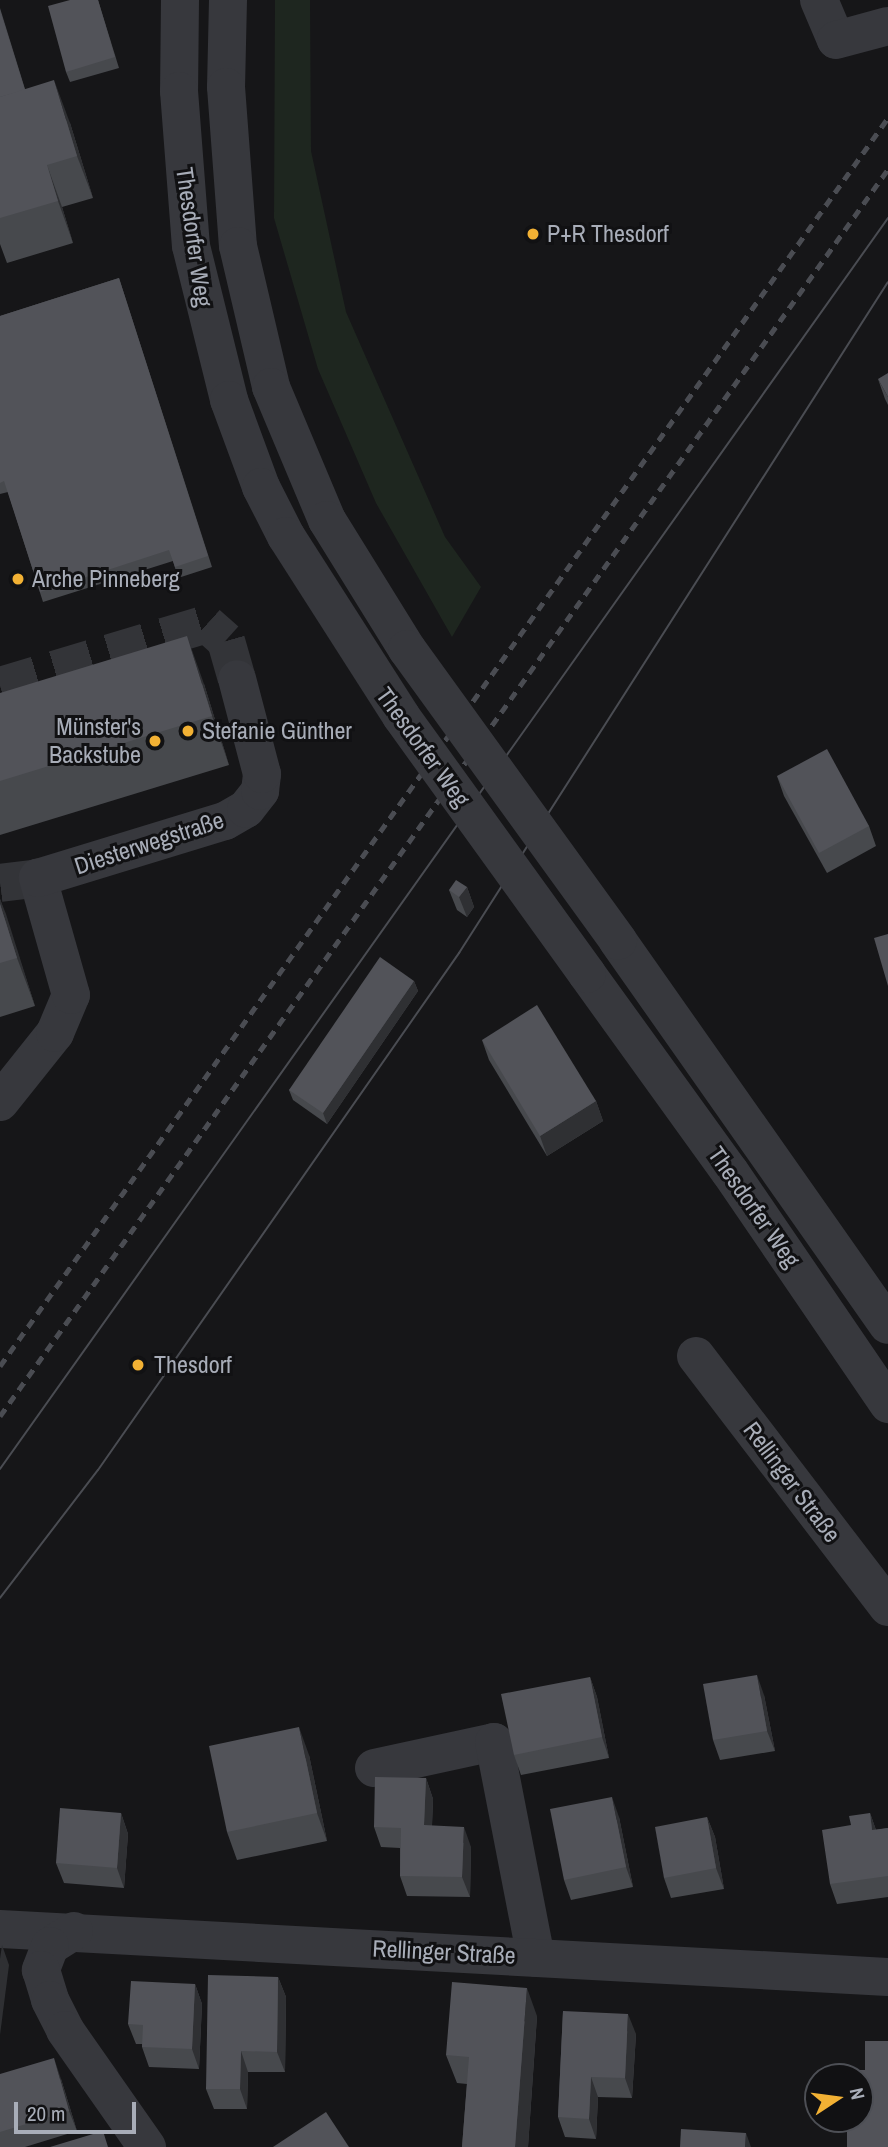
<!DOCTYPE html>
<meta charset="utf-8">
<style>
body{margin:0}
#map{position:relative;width:888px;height:2147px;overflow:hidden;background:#161618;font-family:"Archivo Narrow",sans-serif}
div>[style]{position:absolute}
.green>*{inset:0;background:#1e261f}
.minor-tunnel>*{height:38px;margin-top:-19px;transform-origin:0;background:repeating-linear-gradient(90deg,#333438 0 38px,transparent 0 57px)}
.minor>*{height:38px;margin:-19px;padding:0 19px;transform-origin:19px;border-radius:19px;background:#37383d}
.tram>*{height:2px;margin:-1px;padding:0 1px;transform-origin:1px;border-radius:1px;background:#4a4c52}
.rail>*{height:5px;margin-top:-2.5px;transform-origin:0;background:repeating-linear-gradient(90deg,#4a4c52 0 9px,transparent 0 16px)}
.minor-bridge>*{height:38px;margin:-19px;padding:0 19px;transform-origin:19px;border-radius:19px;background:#37383d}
.wall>*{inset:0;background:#47494d}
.shaded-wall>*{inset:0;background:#2f3033}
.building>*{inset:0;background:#525359}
.dots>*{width:19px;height:19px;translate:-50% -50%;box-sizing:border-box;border:4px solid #111113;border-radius:50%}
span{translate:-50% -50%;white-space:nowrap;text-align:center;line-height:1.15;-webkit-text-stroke:6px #111113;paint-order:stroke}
.poi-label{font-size:24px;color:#a8adb8}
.left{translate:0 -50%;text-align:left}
.right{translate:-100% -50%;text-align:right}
.street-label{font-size:24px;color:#a8adb8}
.north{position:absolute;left:804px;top:2063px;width:70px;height:70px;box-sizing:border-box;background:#111113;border:2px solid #4d4f55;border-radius:50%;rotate:77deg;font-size:19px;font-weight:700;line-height:28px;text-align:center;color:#a8adb8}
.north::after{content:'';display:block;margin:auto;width:24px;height:32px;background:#f2b134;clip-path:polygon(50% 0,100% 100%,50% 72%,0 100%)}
.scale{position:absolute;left:14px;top:2102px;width:122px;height:32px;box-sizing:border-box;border:4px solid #a8adb8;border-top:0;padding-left:9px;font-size:21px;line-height:24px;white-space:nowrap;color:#a8adb8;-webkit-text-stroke:5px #111113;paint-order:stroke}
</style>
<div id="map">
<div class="green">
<div style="clip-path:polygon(275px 0,310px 0,311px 151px,346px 312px,445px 537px,481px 587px,452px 637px,376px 503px,318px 369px,274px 218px)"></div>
</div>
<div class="minor-tunnel">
<div style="left:0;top:686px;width:216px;rotate:-16.7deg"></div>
<div style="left:207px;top:624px;width:25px;rotate:42deg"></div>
<div style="left:226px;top:641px;width:40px;rotate:74deg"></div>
<div style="left:0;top:883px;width:38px;rotate:-7deg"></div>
</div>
<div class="minor">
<div style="left:180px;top:0;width:91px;rotate:90.6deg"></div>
<div style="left:179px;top:91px;width:155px;rotate:85.6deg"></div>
<div style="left:191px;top:246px;width:159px;rotate:76.1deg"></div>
<div style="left:229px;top:400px;width:93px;rotate:69.8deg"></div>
<div style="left:261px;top:487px;width:55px;rotate:63deg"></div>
<div style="left:286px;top:536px;width:214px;rotate:57.4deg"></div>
<div style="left:228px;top:0;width:87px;rotate:91.3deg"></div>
<div style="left:226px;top:87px;width:159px;rotate:85.7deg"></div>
<div style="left:238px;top:246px;width:145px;rotate:76.8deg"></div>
<div style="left:271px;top:387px;width:144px;rotate:67.2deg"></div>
<div style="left:327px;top:520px;width:152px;rotate:58.2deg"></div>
<div style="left:819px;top:0;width:43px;rotate:67deg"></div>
<div style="left:836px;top:40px;width:54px;rotate:-15.1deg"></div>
<div style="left:618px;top:941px;width:469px;rotate:54.9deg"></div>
<div style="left:587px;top:974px;width:244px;rotate:54.2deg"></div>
<div style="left:730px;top:1172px;width:281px;rotate:55.7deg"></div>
<div style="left:0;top:1102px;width:88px;rotate:-51.4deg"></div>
<div style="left:55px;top:1033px;width:41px;rotate:-67.2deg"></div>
<div style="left:71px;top:995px;width:122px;rotate:-105.8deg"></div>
<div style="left:38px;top:878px;width:195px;rotate:-17deg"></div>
<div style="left:225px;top:821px;width:24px;rotate:-30deg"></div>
<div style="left:246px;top:809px;width:23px;rotate:-52deg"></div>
<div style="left:260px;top:791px;width:17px;rotate:-83deg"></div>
<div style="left:262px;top:774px;width:98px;rotate:-104.7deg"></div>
<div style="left:696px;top:1356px;width:316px;rotate:52.6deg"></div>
<div style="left:374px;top:1768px;width:123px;rotate:-12.2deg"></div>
<div style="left:494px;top:1742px;width:220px;rotate:79deg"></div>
<div style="left:0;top:1929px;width:889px;rotate:3.09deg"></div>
<div style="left:74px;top:1931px;width:28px;rotate:148deg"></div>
<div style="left:50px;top:1946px;width:26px;rotate:111deg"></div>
<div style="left:41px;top:1970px;width:31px;rotate:73deg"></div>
<div style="left:50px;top:2000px;width:34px;rotate:63deg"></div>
<div style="left:65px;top:2030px;width:143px;rotate:55deg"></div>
</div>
<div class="tram">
<div style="left:0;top:1469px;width:1534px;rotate:-54.63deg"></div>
<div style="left:0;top:1598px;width:161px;rotate:-52.6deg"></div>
<div style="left:98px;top:1470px;width:631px;rotate:-55.07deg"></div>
<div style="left:459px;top:953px;width:796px;rotate:-57.41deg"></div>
</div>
<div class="rail">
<div style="left:0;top:1366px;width:1532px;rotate:-54.57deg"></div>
<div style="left:0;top:1416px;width:1531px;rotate:-54.54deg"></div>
</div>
<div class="minor-bridge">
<div style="left:407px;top:649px;width:360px;rotate:54.1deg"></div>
<div style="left:401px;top:716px;width:318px;rotate:54.2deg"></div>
</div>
<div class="wall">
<div style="clip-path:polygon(98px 0,119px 68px,70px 82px,66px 72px)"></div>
<div style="clip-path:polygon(0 8px,25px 89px,70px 123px,93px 198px,62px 207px,73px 243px,7px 263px,0 244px)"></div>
<div style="clip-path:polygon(119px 278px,212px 567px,178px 578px,173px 561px,43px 602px,8px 492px,0 494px,0 316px)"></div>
<div style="clip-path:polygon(878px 379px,888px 397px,888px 405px,885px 399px)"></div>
<div style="clip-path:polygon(204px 684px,229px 765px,0 835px,0 693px)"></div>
<div style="clip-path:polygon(777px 776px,869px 826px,876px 846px,827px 873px,784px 796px)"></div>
<div style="clip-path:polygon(467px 887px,474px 907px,467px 917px,457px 910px,449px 890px)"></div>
<div style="clip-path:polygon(0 899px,35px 1006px,0 1017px)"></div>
<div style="clip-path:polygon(414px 981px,418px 991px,327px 1124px,293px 1100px,289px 1090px)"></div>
<div style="clip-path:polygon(482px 1040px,596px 1101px,603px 1121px,547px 1156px,489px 1060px)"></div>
<div style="clip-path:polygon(590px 1677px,597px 1697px,609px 1758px,521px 1775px,514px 1755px)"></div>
<div style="clip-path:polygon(764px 1695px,775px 1751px,720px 1760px,713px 1740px)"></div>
<div style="clip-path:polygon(309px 1755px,327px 1841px,237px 1860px,227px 1832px)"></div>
<div style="clip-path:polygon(426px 1778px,433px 1799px,432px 1826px,471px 1847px,470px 1897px,407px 1896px,400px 1876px,400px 1848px,381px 1847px,374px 1827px)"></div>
<div style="clip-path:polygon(121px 1813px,128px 1834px,124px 1888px,64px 1883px,56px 1863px)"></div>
<div style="clip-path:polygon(870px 1813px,876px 1830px,888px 1828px,888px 1897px,837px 1904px,830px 1884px,851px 1825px)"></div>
<div style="clip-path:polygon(619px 1817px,633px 1887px,571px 1900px,564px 1880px)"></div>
<div style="clip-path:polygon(707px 1817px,715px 1837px,724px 1889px,671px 1898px,664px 1878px)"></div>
<div style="clip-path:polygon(278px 1977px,286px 1997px,285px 2072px,248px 2072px,247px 2109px,214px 2109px,206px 2089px)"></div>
<div style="clip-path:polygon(195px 1984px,202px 2004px,199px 2069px,149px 2067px,142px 2047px,142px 2044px,136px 2044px,128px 2024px)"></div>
<div style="clip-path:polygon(563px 2011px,636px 2034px,632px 2098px,598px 2097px,596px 2139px,565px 2137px,558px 2117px)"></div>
<div style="clip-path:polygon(537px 2016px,528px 2147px,462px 2147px,467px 2084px,457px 2083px,446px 2055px)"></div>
<div style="clip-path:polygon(0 2074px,61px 2079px,77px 2131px,25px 2147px,0 2147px)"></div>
</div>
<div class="shaded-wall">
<div style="clip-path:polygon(54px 80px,70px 123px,93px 198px,77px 156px)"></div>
<div style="clip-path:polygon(47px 165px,62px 207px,73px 243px,58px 201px)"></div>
<div style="clip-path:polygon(187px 636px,204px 684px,229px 765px,212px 716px)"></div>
<div style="clip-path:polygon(467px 887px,474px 907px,467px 917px,459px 897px)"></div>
<div style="clip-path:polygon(0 899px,6px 914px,35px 1006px,17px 958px,0 904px)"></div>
<div style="clip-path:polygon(414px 981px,418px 991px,327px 1124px,323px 1113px)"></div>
<div style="clip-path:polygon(596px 1101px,603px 1121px,547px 1156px,540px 1136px)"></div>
<div style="clip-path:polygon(757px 1675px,764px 1695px,775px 1751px,767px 1731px)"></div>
<div style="clip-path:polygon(590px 1677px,597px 1697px,609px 1758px,602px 1737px)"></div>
<div style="clip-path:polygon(299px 1727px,309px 1755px,327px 1841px,317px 1813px)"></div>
<div style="clip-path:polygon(426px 1778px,433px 1799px,431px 1846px,424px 1825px)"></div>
<div style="clip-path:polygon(612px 1797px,619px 1817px,633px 1887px,626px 1867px)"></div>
<div style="clip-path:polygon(121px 1813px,128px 1834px,124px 1888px,117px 1868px)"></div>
<div style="clip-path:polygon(870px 1813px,877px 1833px,872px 1830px)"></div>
<div style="clip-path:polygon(707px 1817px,715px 1837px,724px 1889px,716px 1868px)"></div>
<div style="clip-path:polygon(464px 1827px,471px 1847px,470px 1897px,462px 1877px)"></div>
<div style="clip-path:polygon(2px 1945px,9px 1965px,0 2035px,0 1959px)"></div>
<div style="clip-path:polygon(278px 1977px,286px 1997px,285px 2072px,277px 2052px)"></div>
<div style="clip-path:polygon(195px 1984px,202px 2004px,199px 2069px,192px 2049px)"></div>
<div style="clip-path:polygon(527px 1988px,537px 2016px,528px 2147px,515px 2147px)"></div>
<div style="clip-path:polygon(628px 2014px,636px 2034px,632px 2098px,625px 2078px)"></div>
<div style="clip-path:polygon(241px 2051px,248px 2072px,247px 2109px,240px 2089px)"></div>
<div style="clip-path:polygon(54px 2058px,61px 2079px,77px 2131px,69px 2111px)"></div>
<div style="clip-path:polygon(591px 2077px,598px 2097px,596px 2139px,589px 2119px)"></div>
<div style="clip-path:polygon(746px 2133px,751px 2147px,745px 2147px)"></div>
</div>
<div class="building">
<div style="clip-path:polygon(70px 0,98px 0,115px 57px,66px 72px,48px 6px)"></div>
<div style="clip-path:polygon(0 10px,25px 90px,0 97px)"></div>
<div style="clip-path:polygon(54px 80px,77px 156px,47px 165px,58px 201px,0 218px,0 97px)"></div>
<div style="clip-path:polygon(119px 278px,208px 556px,175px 567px,169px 550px,40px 592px,4px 481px,0 483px,0 316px)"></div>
<div style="clip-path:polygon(888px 373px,888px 397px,878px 379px)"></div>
<div style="clip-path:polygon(187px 636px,212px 716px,0 781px,0 693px)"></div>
<div style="clip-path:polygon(827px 749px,869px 826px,819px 853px,777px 776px)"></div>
<div style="clip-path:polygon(456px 880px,467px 887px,459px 897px,449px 890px)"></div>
<div style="clip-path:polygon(0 904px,17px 958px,0 963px)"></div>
<div style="clip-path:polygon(888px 934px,888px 986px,874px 938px)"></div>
<div style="clip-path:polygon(380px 957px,414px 981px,323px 1113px,289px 1090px)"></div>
<div style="clip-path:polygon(537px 1005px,596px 1101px,540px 1136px,482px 1040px)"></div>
<div style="clip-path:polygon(757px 1675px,767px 1731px,713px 1740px,703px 1684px)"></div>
<div style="clip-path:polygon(590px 1677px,602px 1737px,514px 1755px,501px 1694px)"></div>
<div style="clip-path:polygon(299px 1727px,317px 1813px,227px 1832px,209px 1746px)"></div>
<div style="clip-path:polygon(375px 1777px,426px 1778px,424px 1825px,464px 1827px,462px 1877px,400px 1876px,401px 1828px,374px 1827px)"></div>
<div style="clip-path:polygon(612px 1797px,626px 1867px,564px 1880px,550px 1809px)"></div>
<div style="clip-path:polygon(60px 1808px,121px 1813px,117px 1868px,56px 1863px)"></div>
<div style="clip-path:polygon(870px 1813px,872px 1830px,888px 1828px,888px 1876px,830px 1884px,822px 1830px,851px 1825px,849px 1816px)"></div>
<div style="clip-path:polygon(707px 1817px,716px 1868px,664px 1878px,655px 1827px)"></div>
<div style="clip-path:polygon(208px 1975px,278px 1977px,277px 2052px,241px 2051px,240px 2089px,206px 2089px)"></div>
<div style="clip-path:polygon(131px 1981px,195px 1984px,192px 2049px,142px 2047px,143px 2025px,128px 2024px)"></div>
<div style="clip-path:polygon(452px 1982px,527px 1988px,515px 2147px,462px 2147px,469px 2057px,446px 2055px)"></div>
<div style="clip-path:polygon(563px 2011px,628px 2014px,625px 2078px,591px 2077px,589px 2119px,558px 2117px)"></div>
<div style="clip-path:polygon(865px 2041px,888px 2041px,888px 2147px,847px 2147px,847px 2119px,860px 2119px,860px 2077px,847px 2077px,847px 2070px,865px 2070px)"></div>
<div style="clip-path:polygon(54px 2058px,69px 2111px,0 2132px,0 2074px)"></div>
<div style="clip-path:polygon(326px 2112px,349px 2147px,273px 2147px)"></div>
<div style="clip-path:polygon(681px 2129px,746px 2133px,745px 2147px,680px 2147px)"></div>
<div style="clip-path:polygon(103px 2131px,108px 2147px,50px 2147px)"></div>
</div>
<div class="dots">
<div style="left:533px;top:234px;background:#f2b134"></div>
<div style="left:18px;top:579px;background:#f2b134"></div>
<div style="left:188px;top:731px;background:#f2b134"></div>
<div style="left:155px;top:741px;background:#f2b134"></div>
<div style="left:138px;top:1365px;background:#f2b134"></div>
</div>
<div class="poi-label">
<span class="left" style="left:547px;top:234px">P+R Thesdorf</span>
<span class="left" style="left:32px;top:579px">Arche Pinneberg</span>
<span class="right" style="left:141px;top:741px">Münster's<br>Backstube</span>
<span class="left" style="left:202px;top:731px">Stefanie Günther</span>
<span class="left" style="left:154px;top:1365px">Thesdorf</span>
</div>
<div class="street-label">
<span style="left:194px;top:237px;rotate:82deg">Thesdorfer Weg</span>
<span style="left:423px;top:747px;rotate:54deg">Thesdorfer Weg</span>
<span style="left:149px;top:843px;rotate:-18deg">Diesterwegstraße</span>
<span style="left:754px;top:1207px;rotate:55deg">Thesdorfer Weg</span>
<span style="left:792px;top:1482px;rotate:53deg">Rellinger Straße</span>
<span style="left:444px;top:1952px;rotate:3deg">Rellinger Straße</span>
</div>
<div class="north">N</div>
<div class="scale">20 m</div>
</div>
